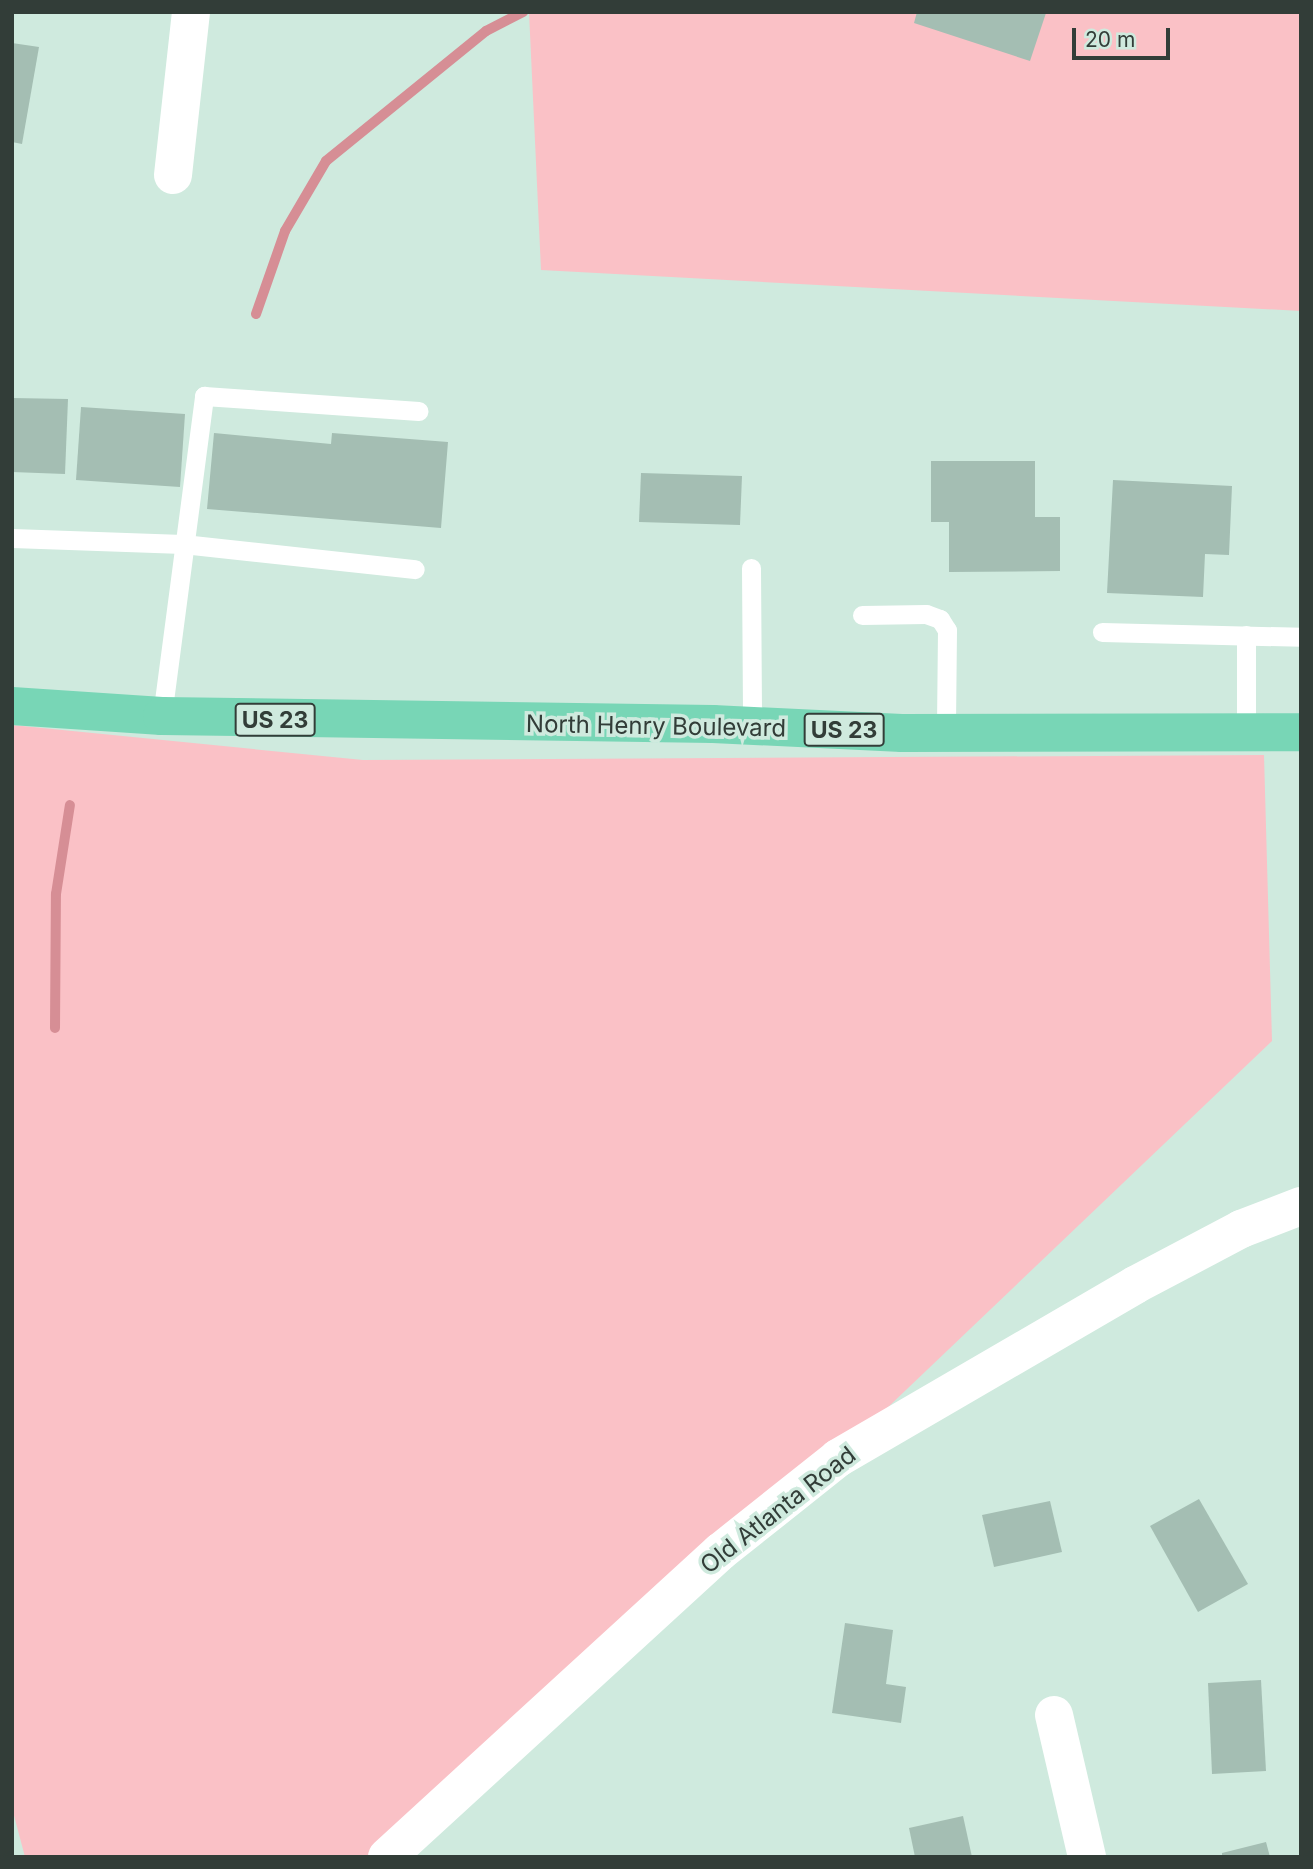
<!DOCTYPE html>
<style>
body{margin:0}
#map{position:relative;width:1313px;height:1869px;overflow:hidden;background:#cfeade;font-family:Inter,sans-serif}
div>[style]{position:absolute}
.green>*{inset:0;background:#fac1c6}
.stream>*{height:10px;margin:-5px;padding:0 5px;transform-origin:5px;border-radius:5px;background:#d68e95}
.building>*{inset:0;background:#a4beb3}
.service>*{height:19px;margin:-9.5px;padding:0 9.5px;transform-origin:9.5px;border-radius:9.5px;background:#fff}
.minor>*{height:38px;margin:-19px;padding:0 19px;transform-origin:19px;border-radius:19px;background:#fff}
.trunk>*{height:38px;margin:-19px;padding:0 19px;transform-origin:19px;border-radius:19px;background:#78d6b6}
span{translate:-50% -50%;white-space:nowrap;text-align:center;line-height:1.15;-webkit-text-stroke:7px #cfeade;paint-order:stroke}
.shield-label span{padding:2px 5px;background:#cfeade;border:2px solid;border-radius:5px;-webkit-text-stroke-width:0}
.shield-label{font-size:23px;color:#323d38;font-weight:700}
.street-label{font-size:24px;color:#323d38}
.frame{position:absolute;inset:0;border:14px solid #323d38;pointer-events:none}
.scale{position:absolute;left:1072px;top:28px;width:98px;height:32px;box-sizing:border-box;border:4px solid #323d38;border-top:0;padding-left:9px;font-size:21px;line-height:24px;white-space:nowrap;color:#323d38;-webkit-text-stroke:5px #cfeade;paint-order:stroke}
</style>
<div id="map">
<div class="green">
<div style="clip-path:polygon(529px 12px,1301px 12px,1301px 311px,541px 270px)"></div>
<div style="clip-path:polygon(12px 725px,363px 760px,1264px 755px,1272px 1041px,522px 1756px,391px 1857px,25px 1857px,12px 1808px)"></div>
</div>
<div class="stream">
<div style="left:256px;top:314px;width:88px;rotate:-70.7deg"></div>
<div style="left:285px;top:231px;width:81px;rotate:-59.6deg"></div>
<div style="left:326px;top:161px;width:206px;rotate:-39.1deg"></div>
<div style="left:486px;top:31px;width:42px;rotate:-27.2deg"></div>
<div style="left:55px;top:1028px;width:134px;rotate:-89.6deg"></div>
<div style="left:56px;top:894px;width:90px;rotate:-81.1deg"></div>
</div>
<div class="building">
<div style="clip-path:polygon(917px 12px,1044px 12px,1046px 13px,1030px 61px,914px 23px)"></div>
<div style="clip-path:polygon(12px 43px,39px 47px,22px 144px,12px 142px)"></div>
<div style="clip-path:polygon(12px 398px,68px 399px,65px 474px,12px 472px)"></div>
<div style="clip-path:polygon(81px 407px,185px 414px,180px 487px,76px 480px)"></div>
<div style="clip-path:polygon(214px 433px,331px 444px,332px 433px,448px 442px,441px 528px,207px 509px)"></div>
<div style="clip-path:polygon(931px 461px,1035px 461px,1035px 517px,1060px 517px,1060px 571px,949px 572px,949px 522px,931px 522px)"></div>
<div style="clip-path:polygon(641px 473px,742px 476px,740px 525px,639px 522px)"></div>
<div style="clip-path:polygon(1113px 480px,1232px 486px,1229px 555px,1205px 554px,1203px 597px,1107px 593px)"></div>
<div style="clip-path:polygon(1199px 1499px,1248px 1584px,1198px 1612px,1150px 1526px)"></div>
<div style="clip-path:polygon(1050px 1501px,1062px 1552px,994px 1567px,982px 1515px)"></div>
<div style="clip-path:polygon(845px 1623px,893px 1630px,886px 1684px,906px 1687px,901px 1723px,832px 1713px)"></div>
<div style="clip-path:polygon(1261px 1680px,1266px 1771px,1212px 1774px,1208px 1683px)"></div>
<div style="clip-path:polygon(963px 1816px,972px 1857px,915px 1857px,909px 1828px)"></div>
<div style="clip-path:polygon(1266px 1842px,1270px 1857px,1222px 1857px,1222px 1853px)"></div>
</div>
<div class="service">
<div style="left:12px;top:538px;width:171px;rotate:2deg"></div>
<div style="left:183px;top:544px;width:233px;rotate:6.2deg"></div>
<div style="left:751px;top:568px;width:158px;rotate:89.6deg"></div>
<div style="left:862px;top:615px;width:64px;rotate:-0.9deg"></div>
<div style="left:926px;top:614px;width:15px;rotate:20deg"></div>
<div style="left:940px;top:619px;width:13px;rotate:58deg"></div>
<div style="left:947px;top:630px;width:102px;rotate:90.6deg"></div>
<div style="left:1102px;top:632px;width:199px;rotate:1.4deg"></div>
<div style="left:162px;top:716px;width:323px;rotate:-82.5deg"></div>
<div style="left:204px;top:396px;width:215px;rotate:4deg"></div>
<div style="left:1246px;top:732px;width:97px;rotate:-90deg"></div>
</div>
<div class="minor">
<div style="left:173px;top:175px;width:164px;rotate:-83.7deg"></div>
<div style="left:1054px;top:1715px;width:146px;rotate:76.9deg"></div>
<div style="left:387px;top:1857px;width:452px;rotate:-42.5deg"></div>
<div style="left:720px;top:1552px;width:151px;rotate:-38.5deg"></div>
<div style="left:838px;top:1458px;width:344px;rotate:-30.2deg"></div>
<div style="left:1135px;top:1285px;width:120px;rotate:-27.8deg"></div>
<div style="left:1241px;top:1229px;width:64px;rotate:-21deg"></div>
</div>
<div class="trunk">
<div style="left:12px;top:706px;width:150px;rotate:3.8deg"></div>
<div style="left:162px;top:716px;width:551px;rotate:0.83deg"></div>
<div style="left:713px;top:724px;width:189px;rotate:2.7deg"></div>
<div style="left:902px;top:733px;width:399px;rotate:-0.1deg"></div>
</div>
<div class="shield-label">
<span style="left:275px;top:720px">US 23</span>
<span style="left:844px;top:730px">US 23</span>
</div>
<div class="street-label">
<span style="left:656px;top:726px;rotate:1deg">North Henry Boulevard</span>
<span style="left:778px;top:1510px;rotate:-38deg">Old Atlanta Road</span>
</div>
<div class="frame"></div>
<div class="scale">20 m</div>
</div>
